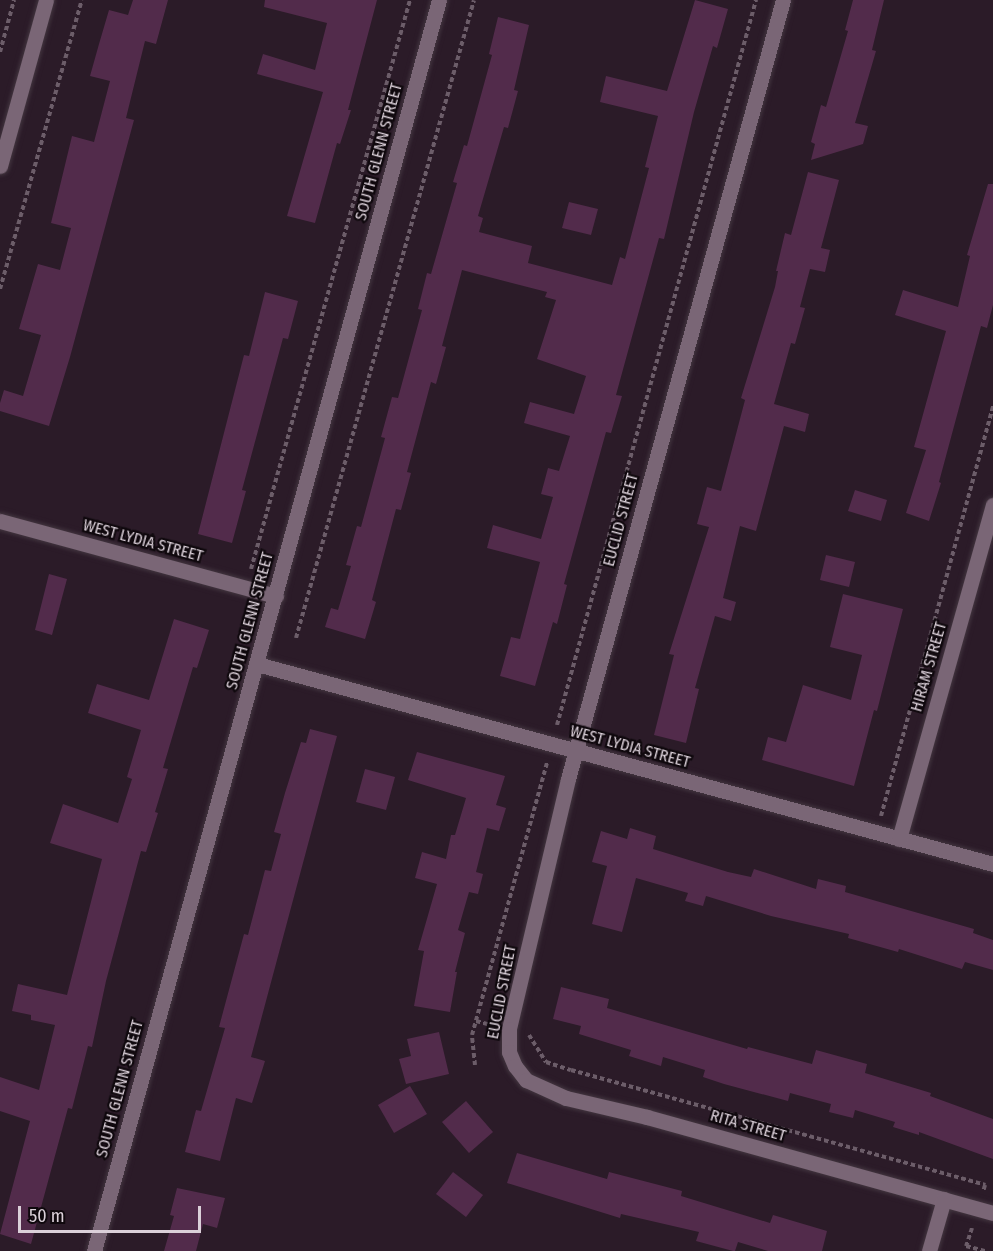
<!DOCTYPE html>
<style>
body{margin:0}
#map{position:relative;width:993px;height:1251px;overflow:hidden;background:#2b1b28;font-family:"Fira Sans Condensed",sans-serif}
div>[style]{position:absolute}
.building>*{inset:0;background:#522b4b}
.path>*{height:4px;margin-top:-2px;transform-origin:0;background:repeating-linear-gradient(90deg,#6c5d69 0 4.5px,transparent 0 7.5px)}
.roads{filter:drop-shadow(0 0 2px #433640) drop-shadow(0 0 2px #433640)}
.minor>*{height:15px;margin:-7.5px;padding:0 7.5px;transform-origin:7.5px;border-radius:7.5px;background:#7a6676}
span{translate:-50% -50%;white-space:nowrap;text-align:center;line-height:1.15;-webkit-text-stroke:4.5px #0f080d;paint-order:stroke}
.street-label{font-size:16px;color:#dbd0d9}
.scale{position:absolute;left:18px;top:1206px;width:183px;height:27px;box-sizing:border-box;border:3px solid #dbd0d9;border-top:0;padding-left:8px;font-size:18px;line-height:21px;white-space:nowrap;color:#dbd0d9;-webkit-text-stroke:4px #0f080d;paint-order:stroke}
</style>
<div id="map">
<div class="building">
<div style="clip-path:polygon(133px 0,168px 0,156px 44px,145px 41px,126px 118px,134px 120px,70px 357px,49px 426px,0 411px,0 403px,4px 390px,23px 396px,41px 335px,19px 329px,38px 264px,60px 270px,71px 228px,51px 223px,72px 136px,94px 142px,110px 81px,90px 76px,99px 44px,109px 10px,128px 15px)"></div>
<div style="clip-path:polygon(265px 0,377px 0,348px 110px,351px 110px,340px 144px,337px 143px,315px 223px,287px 216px,323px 92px,257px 74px,263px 54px,315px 70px,327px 23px,264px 7px)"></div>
<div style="clip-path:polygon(695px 0,728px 9px,717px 48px,713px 46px,694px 112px,664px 239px,659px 238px,616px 395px,622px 396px,611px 433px,606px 432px,564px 584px,567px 585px,557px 624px,553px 622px,535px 686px,500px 676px,511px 637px,520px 639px,540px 562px,487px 548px,493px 525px,541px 539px,553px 497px,541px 494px,548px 468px,559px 471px,570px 436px,524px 423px,530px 402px,574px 414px,586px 376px,537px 359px,556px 300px,545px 297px,547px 292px,462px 270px,442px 346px,446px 347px,436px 384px,431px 382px,407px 472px,411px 473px,401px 510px,396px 509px,372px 600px,376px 602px,365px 639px,325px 627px,331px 608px,338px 610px,351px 566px,346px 565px,357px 526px,361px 527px,385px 438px,381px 437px,392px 397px,398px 398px,422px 310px,418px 309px,427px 273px,431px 274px,457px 183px,453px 182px,464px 145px,467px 146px,492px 55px,489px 54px,498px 17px,529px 25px,514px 90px,518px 91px,508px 128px,504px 127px,478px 216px,483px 218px,479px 232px,532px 246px,528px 263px,612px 285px,620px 257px,625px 259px,649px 168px,645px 167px,658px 116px,600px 102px,606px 76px,667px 91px)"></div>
<div style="clip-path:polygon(853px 0,884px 0,872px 50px,876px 51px,855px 123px,868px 126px,863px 144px,811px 160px,815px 144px,811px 142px,821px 105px,826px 107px,848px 31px,845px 30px)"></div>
<div style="clip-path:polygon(808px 172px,839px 180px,821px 248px,830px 250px,825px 272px,810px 269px,800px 307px,805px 308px,795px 344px,791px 343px,774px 404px,809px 414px,805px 432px,784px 426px,756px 531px,740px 526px,723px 598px,736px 602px,731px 621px,715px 616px,695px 688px,699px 689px,686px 743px,654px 735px,674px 655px,669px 654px,709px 527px,697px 524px,707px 487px,721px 491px,745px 400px,741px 398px,775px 287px,778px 271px,776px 271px,785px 233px,791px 235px)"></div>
<div style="clip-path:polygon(988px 184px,993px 184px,993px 305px,987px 328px,981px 326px,939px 482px,941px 483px,929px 521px,906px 513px,926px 450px,914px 447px,946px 331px,895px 315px,903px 290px,958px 307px,970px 256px,967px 255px)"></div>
<div style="clip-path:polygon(569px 202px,598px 209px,591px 235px,562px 228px)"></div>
<div style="clip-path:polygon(265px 292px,298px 301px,288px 339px,283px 338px,242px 490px,246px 491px,232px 543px,198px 534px,244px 355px,249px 356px)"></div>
<div style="clip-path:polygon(855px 490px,887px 500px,881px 521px,848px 511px)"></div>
<div style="clip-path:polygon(826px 555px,855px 562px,849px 587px,820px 580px)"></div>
<div style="clip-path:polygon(49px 574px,67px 579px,52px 635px,35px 630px)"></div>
<div style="clip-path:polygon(843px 594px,903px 609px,877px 711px,874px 710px,854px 786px,762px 760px,768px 737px,786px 742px,803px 685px,851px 700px,862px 655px,830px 647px)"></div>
<div style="clip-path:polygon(174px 619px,209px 630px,197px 668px,193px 667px,163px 768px,168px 769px,155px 812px,158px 813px,146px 852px,141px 851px,106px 981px,92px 1047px,88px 1046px,72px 1109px,68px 1108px,31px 1244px,0 1234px,30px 1121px,0 1111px,0 1077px,39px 1090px,55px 1025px,31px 1020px,31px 1015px,12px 1011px,18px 984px,67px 995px,102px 859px,50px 843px,63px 804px,118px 823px,132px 779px,127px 777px,141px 730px,88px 713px,97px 684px,149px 700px)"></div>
<div style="clip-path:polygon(310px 729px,337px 736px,251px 1057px,265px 1061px,252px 1103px,236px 1098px,220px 1161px,185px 1152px,196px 1110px,201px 1111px,225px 1028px,219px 1027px,244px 934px,248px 935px,265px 870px,271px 871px,281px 834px,274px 832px,285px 793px,301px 742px,306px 743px)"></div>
<div style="clip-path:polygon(417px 752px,505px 776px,496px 805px,506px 808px,499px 831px,487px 828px,476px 872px,483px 874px,478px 894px,469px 892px,458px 930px,465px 933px,455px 972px,457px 972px,450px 1012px,414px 1006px,424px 951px,418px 950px,437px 884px,415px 878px,422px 852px,446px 859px,451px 835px,455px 835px,466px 798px,408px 780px)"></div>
<div style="clip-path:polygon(365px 769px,395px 777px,386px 810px,356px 802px)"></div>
<div style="clip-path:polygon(630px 828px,656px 836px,653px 849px,728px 872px,751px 877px,754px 869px,816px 889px,818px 879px,846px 886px,845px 892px,974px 929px,973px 933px,993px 940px,993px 970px,965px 962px,962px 969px,899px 949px,898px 952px,848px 938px,849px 934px,771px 916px,706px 896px,703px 906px,685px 901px,688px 893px,636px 878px,622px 932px,592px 924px,607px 866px,592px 862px,601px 831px,627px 839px)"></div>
<div style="clip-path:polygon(561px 987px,609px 999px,607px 1008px,747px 1049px,748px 1047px,812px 1064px,816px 1050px,867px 1064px,865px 1073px,931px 1093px,930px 1096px,993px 1119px,993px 1159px,919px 1132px,919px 1135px,893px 1127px,895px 1122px,855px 1110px,853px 1118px,829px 1112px,831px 1104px,790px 1093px,788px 1101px,724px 1084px,703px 1077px,705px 1070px,663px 1057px,661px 1066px,629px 1056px,631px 1050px,579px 1034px,581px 1026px,553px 1019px)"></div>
<div style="clip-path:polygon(439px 1032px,449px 1074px,406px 1084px,399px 1059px,411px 1056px,407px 1039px)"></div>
<div style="clip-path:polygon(410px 1086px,427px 1114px,394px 1133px,378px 1105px)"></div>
<div style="clip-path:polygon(466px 1101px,493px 1132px,469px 1153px,442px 1122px)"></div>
<div style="clip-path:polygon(517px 1153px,607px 1179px,609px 1172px,682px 1191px,681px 1196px,770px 1223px,773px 1215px,827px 1231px,822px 1251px,768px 1251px,738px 1242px,735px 1251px,733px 1251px,696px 1241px,699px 1232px,621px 1214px,620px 1218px,507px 1183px)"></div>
<div style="clip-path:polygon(453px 1172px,483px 1195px,466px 1217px,436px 1194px)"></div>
<div style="clip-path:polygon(177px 1188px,225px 1198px,217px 1228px,203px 1224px,196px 1251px,164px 1251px,174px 1216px,170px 1215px)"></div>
</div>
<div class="path">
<div style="left:0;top:52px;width:54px;rotate:-74.9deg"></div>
<div style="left:0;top:289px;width:300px;rotate:-74.2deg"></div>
<div style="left:251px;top:569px;width:591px;rotate:-74.39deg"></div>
<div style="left:296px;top:638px;width:662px;rotate:-74.41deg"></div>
<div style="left:557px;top:725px;width:752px;rotate:-74.65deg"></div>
<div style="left:881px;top:816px;width:425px;rotate:-74.7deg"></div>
<div style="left:476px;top:1021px;width:16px;rotate:15deg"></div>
<div style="left:529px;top:1035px;width:32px;rotate:58deg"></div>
<div style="left:546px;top:1062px;width:26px;rotate:18deg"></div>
<div style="left:571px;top:1070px;width:430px;rotate:15.5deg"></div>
<div style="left:985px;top:1185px;width:7px;rotate:106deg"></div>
<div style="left:475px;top:1065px;width:30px;rotate:-96deg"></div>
<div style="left:472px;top:1035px;width:283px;rotate:-74.6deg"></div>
<div style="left:972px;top:1228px;width:19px;rotate:108deg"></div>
<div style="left:966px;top:1246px;width:20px;rotate:15deg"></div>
</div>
<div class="roads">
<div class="minor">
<div style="left:783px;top:0;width:808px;rotate:105.43deg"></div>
<div style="left:568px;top:779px;width:257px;rotate:103.3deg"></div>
<div style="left:509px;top:1029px;width:23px;rotate:90deg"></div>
<div style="left:509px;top:1052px;width:15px;rotate:67deg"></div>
<div style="left:515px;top:1066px;width:18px;rotate:52deg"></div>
<div style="left:526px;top:1080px;width:44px;rotate:24.2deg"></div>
<div style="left:566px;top:1098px;width:83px;rotate:13.2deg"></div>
<div style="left:647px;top:1117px;width:359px;rotate:15.5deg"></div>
<div style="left:0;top:166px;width:172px;rotate:-74.5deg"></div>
<div style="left:0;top:521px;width:286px;rotate:15.2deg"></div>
<div style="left:257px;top:664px;width:763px;rotate:15.2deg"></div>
<div style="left:899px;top:839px;width:347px;rotate:-74.3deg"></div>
<div style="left:94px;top:1251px;width:1298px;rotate:-74.58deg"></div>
<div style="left:929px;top:1251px;width:54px;rotate:-73.9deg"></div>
</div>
</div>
<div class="street-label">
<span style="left:379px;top:152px;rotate:-75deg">SOUTH GLENN STREET</span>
<span style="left:621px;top:520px;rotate:-75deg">EUCLID STREET</span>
<span style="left:143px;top:541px;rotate:15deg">WEST LYDIA STREET</span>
<span style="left:250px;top:621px;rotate:-75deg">SOUTH GLENN STREET</span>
<span style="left:929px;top:667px;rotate:-74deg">HIRAM STREET</span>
<span style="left:630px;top:747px;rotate:15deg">WEST LYDIA STREET</span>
<span style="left:502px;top:992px;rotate:-79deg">EUCLID STREET</span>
<span style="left:120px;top:1089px;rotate:-75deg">SOUTH GLENN STREET</span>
<span style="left:748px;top:1126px;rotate:16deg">RITA STREET</span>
</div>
<div class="scale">50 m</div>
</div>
